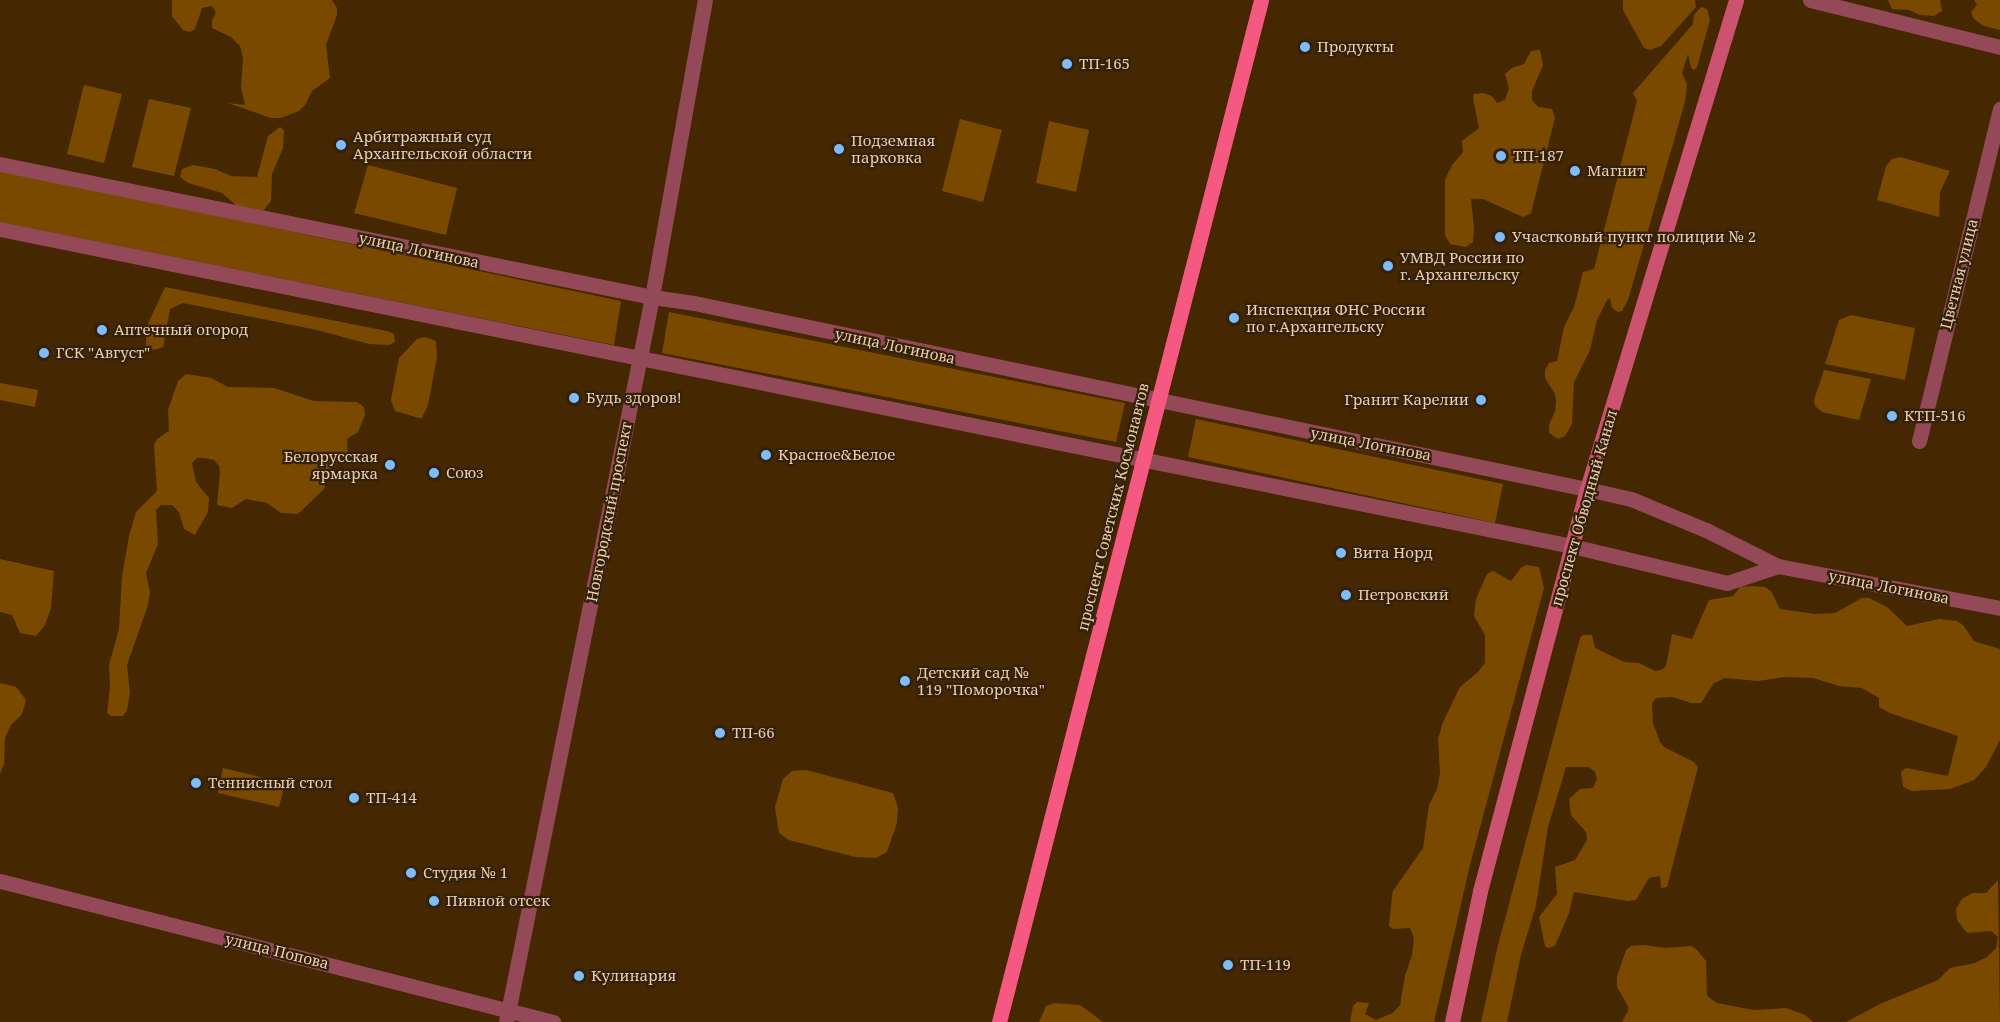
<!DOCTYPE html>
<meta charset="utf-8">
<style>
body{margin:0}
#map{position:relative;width:2000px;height:1022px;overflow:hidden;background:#452802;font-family:"Noto Serif",serif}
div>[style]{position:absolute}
.green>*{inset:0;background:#794900}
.minor>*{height:15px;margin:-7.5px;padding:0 7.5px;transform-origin:7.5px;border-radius:7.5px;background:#944959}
.tertiary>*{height:15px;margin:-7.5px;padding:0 7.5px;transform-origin:7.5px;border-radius:7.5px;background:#944959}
.secondary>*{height:15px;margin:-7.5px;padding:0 7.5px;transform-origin:7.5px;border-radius:7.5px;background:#cb5370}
.primary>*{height:15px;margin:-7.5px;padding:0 7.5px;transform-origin:7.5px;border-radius:7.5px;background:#f55981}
.dots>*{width:16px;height:16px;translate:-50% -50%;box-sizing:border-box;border:3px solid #34210c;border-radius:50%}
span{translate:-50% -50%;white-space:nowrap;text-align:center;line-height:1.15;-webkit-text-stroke:4.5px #34210c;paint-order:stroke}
.poi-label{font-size:15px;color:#ebcdad}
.left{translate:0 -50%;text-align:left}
.right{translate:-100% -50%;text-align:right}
.street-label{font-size:15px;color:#ebcdad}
</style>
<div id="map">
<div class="green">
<div style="clip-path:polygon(172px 0,332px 0,337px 8px,337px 15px,326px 45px,330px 78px,312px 91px,305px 105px,299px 111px,281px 118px,271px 118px,228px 103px,245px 105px,241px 87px,243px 58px,240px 46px,231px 37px,212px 28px,212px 21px,216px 12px,212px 6px,202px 8px,195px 29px,190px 32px,183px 30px,172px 16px)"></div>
<div style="clip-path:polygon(1623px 0,1695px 0,1696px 7px,1661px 46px,1650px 50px,1644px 48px,1623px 10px)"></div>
<div style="clip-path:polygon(1888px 0,1940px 0,1942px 11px,1934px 16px,1920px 15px,1909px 10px,1892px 9px)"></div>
<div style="clip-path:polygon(1974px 0,2000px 0,2000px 30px,1984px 26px,1974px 19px,1971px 12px,1977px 5px)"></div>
<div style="clip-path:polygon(1701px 7px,1707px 9px,1710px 20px,1697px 67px,1694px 70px,1691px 68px,1688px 54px,1682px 73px,1687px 84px,1685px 102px,1628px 300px,1622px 311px,1618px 312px,1612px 308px,1610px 298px,1607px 300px,1597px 320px,1590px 350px,1574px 382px,1572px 424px,1565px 436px,1558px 439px,1549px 433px,1549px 425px,1555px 411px,1556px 402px,1555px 394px,1545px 378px,1545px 370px,1549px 363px,1557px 361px,1564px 327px,1574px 307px,1583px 272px,1594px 269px,1637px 101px,1633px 93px,1693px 24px,1694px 15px)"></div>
<div style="clip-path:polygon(1540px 50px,1543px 65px,1532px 91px,1532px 100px,1538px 107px,1552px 109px,1555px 118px,1531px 213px,1523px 217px,1483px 199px,1471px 199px,1474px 229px,1473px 242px,1466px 247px,1450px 244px,1445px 235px,1445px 180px,1452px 165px,1463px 152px,1462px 141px,1479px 128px,1473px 98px,1474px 94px,1483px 93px,1492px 96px,1497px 103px,1505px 100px,1509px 88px,1505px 74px,1512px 68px,1524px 64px,1531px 51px)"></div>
<div style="clip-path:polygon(84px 85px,122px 94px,104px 163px,67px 154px)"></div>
<div style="clip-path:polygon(149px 99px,191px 108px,174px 176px,132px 167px)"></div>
<div style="clip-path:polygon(960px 119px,1002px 130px,983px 202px,942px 191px)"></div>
<div style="clip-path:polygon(1049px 121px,1089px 130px,1076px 192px,1036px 183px)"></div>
<div style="clip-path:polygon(280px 127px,284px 130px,283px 148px,272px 174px,271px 201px,263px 211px,238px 207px,222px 193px,188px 183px,180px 177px,182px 169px,193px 165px,215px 169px,231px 176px,257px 177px,268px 136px)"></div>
<div style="clip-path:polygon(1900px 157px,1950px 171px,1940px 192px,1939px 217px,1877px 200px,1886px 166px,1892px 159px)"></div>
<div style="clip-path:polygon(368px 165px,457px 188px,446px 235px,354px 213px)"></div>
<div style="clip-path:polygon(0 170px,621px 301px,614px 345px,0 222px)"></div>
<div style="clip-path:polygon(165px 287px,387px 331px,394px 334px,395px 341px,390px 345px,369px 344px,317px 330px,183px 303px,170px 309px,163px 347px,154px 350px,146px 346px,146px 328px)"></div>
<div style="clip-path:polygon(669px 312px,1125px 403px,1116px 442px,662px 353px)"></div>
<div style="clip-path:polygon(1851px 315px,1915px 328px,1905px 380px,1825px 364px,1839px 320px)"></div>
<div style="clip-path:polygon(425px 337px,436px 341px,437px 357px,428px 405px,422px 418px,419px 418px,395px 411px,391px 400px,399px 358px,417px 339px)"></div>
<div style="clip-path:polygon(1824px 370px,1871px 379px,1859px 420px,1822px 412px,1815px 406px,1814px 400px)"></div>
<div style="clip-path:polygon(186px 374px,211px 378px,228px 387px,274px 388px,314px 401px,357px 402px,364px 407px,365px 415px,358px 432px,347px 439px,348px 459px,332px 464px,324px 489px,298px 514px,281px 513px,267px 503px,246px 499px,232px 508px,217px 505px,220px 472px,219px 466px,214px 460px,204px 458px,197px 458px,192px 463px,196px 482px,209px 498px,208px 512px,195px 535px,184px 529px,179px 512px,172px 505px,161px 505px,156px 510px,158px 544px,146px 573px,150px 593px,148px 605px,127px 665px,130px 693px,127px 710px,123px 716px,111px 716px,107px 713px,110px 686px,109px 665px,119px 629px,122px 577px,129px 536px,136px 512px,157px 491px,154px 445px,157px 439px,169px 431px,168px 410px,178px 381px)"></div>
<div style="clip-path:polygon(0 383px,38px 390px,35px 407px,0 400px)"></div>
<div style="clip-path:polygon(1196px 419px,1503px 484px,1495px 523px,1188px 457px)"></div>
<div style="clip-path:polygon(0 559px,54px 571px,51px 608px,45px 625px,36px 636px,20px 633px,12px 615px,0 612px)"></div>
<div style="clip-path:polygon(1526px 565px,1539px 567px,1544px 588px,1470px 865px,1434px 1022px,1350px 1022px,1353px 1006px,1357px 1002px,1369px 1003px,1365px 1014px,1376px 1020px,1393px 1013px,1400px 1005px,1405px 976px,1412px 955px,1414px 938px,1410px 928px,1393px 929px,1389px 926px,1392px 896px,1393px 891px,1423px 848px,1429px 805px,1437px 789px,1440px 773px,1438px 739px,1443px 722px,1460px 687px,1478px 672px,1485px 663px,1485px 635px,1474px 616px,1476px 599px,1487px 574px,1493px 571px,1511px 581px,1521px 568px)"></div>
<div style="clip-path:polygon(1752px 586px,1765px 587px,1771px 591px,1780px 609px,1815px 614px,1835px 613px,1862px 598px,1869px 598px,1887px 607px,1907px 626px,1939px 619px,1957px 621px,1963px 625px,1974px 641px,2000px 649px,2000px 740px,1986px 767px,1974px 780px,1950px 789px,1912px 791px,1903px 787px,1901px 772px,1906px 768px,1948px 776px,1958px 736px,1890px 713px,1879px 707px,1879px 698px,1862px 688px,1839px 686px,1813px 678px,1785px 677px,1758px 681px,1725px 678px,1714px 683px,1701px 703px,1691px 703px,1673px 697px,1656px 698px,1652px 703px,1653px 723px,1660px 742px,1664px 747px,1694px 762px,1698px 767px,1667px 887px,1661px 888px,1660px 876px,1649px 878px,1636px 900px,1628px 901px,1574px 892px,1569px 913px,1555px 946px,1548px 948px,1545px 946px,1539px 917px,1557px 894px,1555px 867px,1575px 860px,1587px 840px,1586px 832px,1571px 815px,1569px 799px,1580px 789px,1593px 788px,1597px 779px,1595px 772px,1589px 767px,1566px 767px,1548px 827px,1536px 905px,1521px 955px,1507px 1022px,1481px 1022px,1498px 945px,1580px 638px,1583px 635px,1592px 635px,1595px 648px,1624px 662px,1639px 663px,1655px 671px,1661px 670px,1666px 666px,1672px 634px,1692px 639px,1709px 600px,1733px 596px,1740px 587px)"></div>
<div style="clip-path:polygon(0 683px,16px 687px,26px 700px,22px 714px,11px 725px,5px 738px,4px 764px,0 774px)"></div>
<div style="clip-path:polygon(223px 768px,285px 783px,279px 807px,218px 793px)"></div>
<div style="clip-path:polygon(806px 770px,893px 793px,898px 808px,897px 823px,887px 852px,876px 858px,855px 857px,789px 840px,779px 833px,775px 807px,783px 779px,792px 771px)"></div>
<div style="clip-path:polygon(1998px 880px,2000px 1022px,1846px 1022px,1880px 1004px,1938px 980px,1950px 968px,1975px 963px,1987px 957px,1996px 948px,1998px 937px,1991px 931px,1967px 933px,1957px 920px,1956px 909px,1962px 899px,1973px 893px,1986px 893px)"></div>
<div style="clip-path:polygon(1644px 945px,1665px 948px,1691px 946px,1697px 950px,1706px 961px,1707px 996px,1717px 1003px,1754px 1010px,1786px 1008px,1805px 1015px,1813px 1022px,1622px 1022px,1628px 1011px,1628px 1006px,1617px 987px,1617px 976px,1626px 950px,1631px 946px)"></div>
<div style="clip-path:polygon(1054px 1003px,1080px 1005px,1103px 1022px,1039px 1022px,1046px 1006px)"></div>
</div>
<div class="minor">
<div style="left:0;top:164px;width:665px;rotate:11.53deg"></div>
<div style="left:652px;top:297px;width:42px;rotate:8.1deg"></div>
<div style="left:694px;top:303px;width:912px;rotate:11.77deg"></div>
<div style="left:1587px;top:489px;width:45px;rotate:12.8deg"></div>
<div style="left:1631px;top:499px;width:81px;rotate:22.5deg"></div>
<div style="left:1706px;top:530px;width:80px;rotate:26.6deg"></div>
<div style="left:1778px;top:566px;width:226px;rotate:10.7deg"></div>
<div style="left:0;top:229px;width:1604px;rotate:11.4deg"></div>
<div style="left:1572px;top:546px;width:159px;rotate:13.4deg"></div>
<div style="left:1727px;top:583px;width:54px;rotate:-18.4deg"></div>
<div style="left:1919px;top:441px;width:342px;rotate:-76.3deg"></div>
<div style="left:0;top:881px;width:571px;rotate:14.3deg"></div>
<div style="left:506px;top:1022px;width:740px;rotate:-78.61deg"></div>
<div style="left:652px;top:297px;width:302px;rotate:-79.9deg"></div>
</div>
<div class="tertiary">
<div style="left:1810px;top:0;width:196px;rotate:13.9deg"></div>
</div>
<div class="secondary">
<div style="left:1452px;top:1022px;width:134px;rotate:-77.9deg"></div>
<div style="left:1480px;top:891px;width:416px;rotate:-75.1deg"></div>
<div style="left:1587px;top:489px;width:511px;rotate:-73.05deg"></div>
</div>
<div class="primary">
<div style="left:999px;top:1022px;width:1055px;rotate:-75.62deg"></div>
</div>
<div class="dots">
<div style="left:1305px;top:47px;background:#7ebdf9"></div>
<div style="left:1067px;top:64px;background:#7ebdf9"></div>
<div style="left:341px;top:145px;background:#7ebdf9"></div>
<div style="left:839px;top:149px;background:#7ebdf9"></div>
<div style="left:1501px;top:156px;background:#7ebdf9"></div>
<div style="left:1575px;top:171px;background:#7ebdf9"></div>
<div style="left:1500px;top:237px;background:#7ebdf9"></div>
<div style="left:1388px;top:266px;background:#7ebdf9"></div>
<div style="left:1234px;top:318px;background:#7ebdf9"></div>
<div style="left:102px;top:330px;background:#7ebdf9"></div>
<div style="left:44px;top:353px;background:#7ebdf9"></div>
<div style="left:574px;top:398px;background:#7ebdf9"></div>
<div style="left:1481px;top:400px;background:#7ebdf9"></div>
<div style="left:1892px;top:416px;background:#7ebdf9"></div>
<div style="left:766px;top:455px;background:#7ebdf9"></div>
<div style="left:390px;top:465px;background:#7ebdf9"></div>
<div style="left:434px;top:473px;background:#7ebdf9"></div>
<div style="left:1341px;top:553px;background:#7ebdf9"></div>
<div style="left:1346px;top:595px;background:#7ebdf9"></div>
<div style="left:905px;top:681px;background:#7ebdf9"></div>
<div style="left:720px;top:733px;background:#7ebdf9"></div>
<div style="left:196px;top:783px;background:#7ebdf9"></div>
<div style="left:354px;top:798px;background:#7ebdf9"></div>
<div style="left:411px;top:873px;background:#7ebdf9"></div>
<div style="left:434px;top:901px;background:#7ebdf9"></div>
<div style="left:1228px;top:965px;background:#7ebdf9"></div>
<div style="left:579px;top:976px;background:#7ebdf9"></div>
</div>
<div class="poi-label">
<span class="left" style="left:1317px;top:47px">Продукты</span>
<span class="left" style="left:1079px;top:64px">ТП-165</span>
<span class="left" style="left:353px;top:145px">Арбитражный суд<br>Архангельской области</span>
<span class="left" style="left:851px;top:149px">Подземная<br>парковка</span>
<span class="left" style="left:1513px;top:156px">ТП-187</span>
<span class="left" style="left:1587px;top:171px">Магнит</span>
<span class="left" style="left:1512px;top:237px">Участковый пункт полиции № 2</span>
<span class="left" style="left:1400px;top:266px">УМВД России по<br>г. Архангельску</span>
<span class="left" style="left:1246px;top:318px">Инспекция ФНС России<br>по г.Архангельску</span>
<span class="left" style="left:114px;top:330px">Аптечный огород</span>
<span class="left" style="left:56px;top:353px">ГСК "Август"</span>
<span class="left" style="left:586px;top:398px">Будь здоров!</span>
<span class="right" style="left:1469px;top:400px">Гранит Карелии</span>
<span class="left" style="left:1904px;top:416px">КТП-516</span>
<span class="left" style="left:778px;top:455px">Красное&amp;Белое</span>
<span class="right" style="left:378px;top:465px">Белорусская<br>ярмарка</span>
<span class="left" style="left:446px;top:473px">Союз</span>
<span class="left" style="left:1353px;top:553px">Вита Норд</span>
<span class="left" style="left:1358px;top:595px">Петровский</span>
<span class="left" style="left:917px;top:681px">Детский сад №<br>119 "Поморочка"</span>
<span class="left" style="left:732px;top:733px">ТП-66</span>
<span class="left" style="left:208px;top:783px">Теннисный стол</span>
<span class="left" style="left:366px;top:798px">ТП-414</span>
<span class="left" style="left:423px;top:873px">Студия № 1</span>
<span class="left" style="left:446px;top:901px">Пивной отсек</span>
<span class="left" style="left:1240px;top:965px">ТП-119</span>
<span class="left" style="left:591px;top:976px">Кулинария</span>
</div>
<div class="street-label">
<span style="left:419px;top:250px;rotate:12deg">улица Логинова</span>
<span style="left:1959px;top:274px;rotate:-76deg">Цветная улица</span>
<span style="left:895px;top:346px;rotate:12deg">улица Логинова</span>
<span style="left:1371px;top:444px;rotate:11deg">улица Логинова</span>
<span style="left:1113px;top:507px;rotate:-76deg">проспект Советских Космонавтов</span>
<span style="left:1584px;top:508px;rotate:-74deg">проспект Обводный Канал</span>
<span style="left:609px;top:512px;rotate:-79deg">Новгородский проспект</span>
<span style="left:1889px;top:587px;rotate:11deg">улица Логинова</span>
<span style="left:277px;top:951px;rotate:14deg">улица Попова</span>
</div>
</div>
